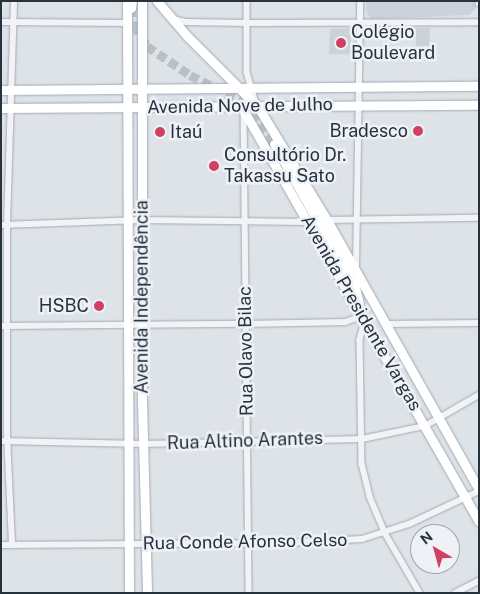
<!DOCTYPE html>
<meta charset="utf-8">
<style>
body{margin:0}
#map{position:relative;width:480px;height:594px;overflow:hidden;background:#dee3e8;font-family:"Public Sans",sans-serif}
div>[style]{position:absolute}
.built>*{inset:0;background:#ccd2da}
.primary-tunnel>*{height:9px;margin-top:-4.5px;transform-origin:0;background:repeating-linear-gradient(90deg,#b9c0c6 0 9px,transparent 0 13.5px)}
.roads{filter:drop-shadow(0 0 1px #a3aab2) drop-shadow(0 0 1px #a3aab2)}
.minor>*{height:5.5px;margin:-2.75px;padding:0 2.75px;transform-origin:2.75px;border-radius:2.75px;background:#f1f3f6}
.secondary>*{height:9px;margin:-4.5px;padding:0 4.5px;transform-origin:4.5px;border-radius:4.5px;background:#fff}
.primary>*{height:9px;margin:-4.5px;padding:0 4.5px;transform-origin:4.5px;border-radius:4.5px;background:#fff}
.dots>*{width:14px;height:14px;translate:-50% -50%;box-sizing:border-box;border:2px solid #eef2f6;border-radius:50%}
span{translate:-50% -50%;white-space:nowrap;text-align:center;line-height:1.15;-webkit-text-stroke:5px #eef2f6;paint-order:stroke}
.poi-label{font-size:18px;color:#27323f}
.left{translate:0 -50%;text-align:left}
.right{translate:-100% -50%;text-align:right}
.street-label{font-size:18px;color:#27323f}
.frame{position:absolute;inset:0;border:2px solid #27323f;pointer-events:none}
.north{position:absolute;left:410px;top:524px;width:50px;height:50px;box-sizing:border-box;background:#eef2f6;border:1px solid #9ea5ad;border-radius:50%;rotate:322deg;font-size:14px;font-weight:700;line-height:20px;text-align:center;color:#27323f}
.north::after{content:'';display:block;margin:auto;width:18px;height:22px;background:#d13f63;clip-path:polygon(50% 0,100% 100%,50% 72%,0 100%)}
</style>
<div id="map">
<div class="built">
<div style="clip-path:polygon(366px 1px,476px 1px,476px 8px,469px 15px,372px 19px,367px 14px)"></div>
<div style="clip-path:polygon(350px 28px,352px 54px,329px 54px,330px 29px)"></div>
<div style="clip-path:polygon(416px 28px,430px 28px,429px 52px,416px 52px)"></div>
</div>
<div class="primary-tunnel">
<div style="left:131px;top:8px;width:17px;rotate:80deg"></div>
<div style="left:134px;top:25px;width:25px;rotate:58deg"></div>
<div style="left:147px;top:46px;width:52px;rotate:34deg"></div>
<div style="left:190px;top:75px;width:60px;rotate:26.6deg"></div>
<div style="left:244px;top:102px;width:50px;rotate:54.7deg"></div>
</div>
<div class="roads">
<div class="minor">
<div style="left:247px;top:1px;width:71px;rotate:90deg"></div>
<div style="left:247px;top:72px;width:32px;rotate:74deg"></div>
<div style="left:479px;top:1px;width:2px;rotate:90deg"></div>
<div style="left:174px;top:19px;width:11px;rotate:15deg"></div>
<div style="left:185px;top:22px;width:62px;rotate:0.9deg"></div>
<div style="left:247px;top:23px;width:232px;rotate:-0.2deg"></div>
<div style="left:1px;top:22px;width:126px;rotate:0.5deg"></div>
<div style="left:244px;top:112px;width:481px;rotate:89.4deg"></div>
<div style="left:327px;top:220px;width:152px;rotate:-0.8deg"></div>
<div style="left:1px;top:225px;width:140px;rotate:-2deg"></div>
<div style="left:141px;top:220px;width:168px;rotate:0.7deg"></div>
<div style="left:356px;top:269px;width:268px;rotate:-89.1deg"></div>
<div style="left:365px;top:321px;width:20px;rotate:105deg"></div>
<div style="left:360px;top:340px;width:124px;rotate:89.1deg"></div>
<div style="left:362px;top:464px;width:34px;rotate:76deg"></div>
<div style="left:370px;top:497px;width:39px;rotate:67deg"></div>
<div style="left:385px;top:533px;width:69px;rotate:59.7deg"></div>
<div style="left:387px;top:324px;width:92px;rotate:-0.6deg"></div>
<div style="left:1px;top:326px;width:244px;rotate:-0.5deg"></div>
<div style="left:245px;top:324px;width:100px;rotate:-1.1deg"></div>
<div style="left:345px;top:322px;width:19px;rotate:-18deg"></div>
<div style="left:1px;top:441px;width:142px;rotate:1.2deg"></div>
<div style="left:143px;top:444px;width:219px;rotate:-1.3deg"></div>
<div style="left:362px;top:439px;width:64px;rotate:-11.7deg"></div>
<div style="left:425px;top:426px;width:62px;rotate:-29.9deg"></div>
<div style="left:1px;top:545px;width:283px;rotate:-0.4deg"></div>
<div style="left:284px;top:543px;width:78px;rotate:-2.9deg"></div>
<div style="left:362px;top:539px;width:49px;rotate:-17.7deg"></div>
<div style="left:409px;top:524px;width:77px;rotate:-25.2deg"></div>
<div style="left:12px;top:545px;width:112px;rotate:-92.6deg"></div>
<div style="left:7px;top:433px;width:208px;rotate:-90deg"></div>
<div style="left:7px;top:225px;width:224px;rotate:-88.2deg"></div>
<div style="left:455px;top:593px;width:27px;rotate:-27deg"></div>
</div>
<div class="secondary">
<div style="left:127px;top:1px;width:592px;rotate:89.81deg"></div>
<div style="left:142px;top:1px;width:399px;rotate:90deg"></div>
<div style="left:142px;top:400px;width:193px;rotate:88.5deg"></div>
<div style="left:1px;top:90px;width:478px;rotate:-0.5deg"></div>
<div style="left:1px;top:108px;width:478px;rotate:-0.4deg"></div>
</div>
<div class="primary">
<div style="left:157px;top:1px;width:46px;rotate:49.4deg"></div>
<div style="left:187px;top:36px;width:100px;rotate:45deg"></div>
<div style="left:258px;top:107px;width:132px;rotate:58.6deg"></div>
<div style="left:327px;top:220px;width:310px;rotate:60.6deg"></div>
<div style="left:131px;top:8px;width:7px;rotate:-82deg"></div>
<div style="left:241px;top:106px;width:479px;rotate:60.2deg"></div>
<div style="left:274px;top:144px;width:164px;rotate:60.5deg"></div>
<div style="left:355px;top:287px;width:17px;rotate:77deg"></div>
</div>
</div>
<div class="dots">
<div style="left:341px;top:43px;background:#d13f63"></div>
<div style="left:418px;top:131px;background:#d13f63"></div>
<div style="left:160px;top:132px;background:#d13f63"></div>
<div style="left:214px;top:166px;background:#d13f63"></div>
<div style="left:99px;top:306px;background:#d13f63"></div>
</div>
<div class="poi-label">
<span class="left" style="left:351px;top:43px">Colégio<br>Boulevard</span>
<span class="right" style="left:408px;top:131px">Bradesco</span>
<span class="left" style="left:170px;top:132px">Itaú</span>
<span class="left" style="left:224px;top:166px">Consultório Dr.<br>Takassu Sato</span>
<span class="right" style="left:89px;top:306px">HSBC</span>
</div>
<div class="street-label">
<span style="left:240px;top:106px;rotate:-1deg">Avenida Nove de Julho</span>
<span style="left:142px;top:297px;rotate:-90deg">Avenida Independência</span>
<span style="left:361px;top:313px;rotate:60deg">Avenida Presidente Vargas</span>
<span style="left:246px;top:351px;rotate:-91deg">Rua Olavo Bilac</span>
<span style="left:245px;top:441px;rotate:-2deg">Rua Altino Arantes</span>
<span style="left:245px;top:542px;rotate:-1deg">Rua Conde Afonso Celso</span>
</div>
<div class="frame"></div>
<div class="north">N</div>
</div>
